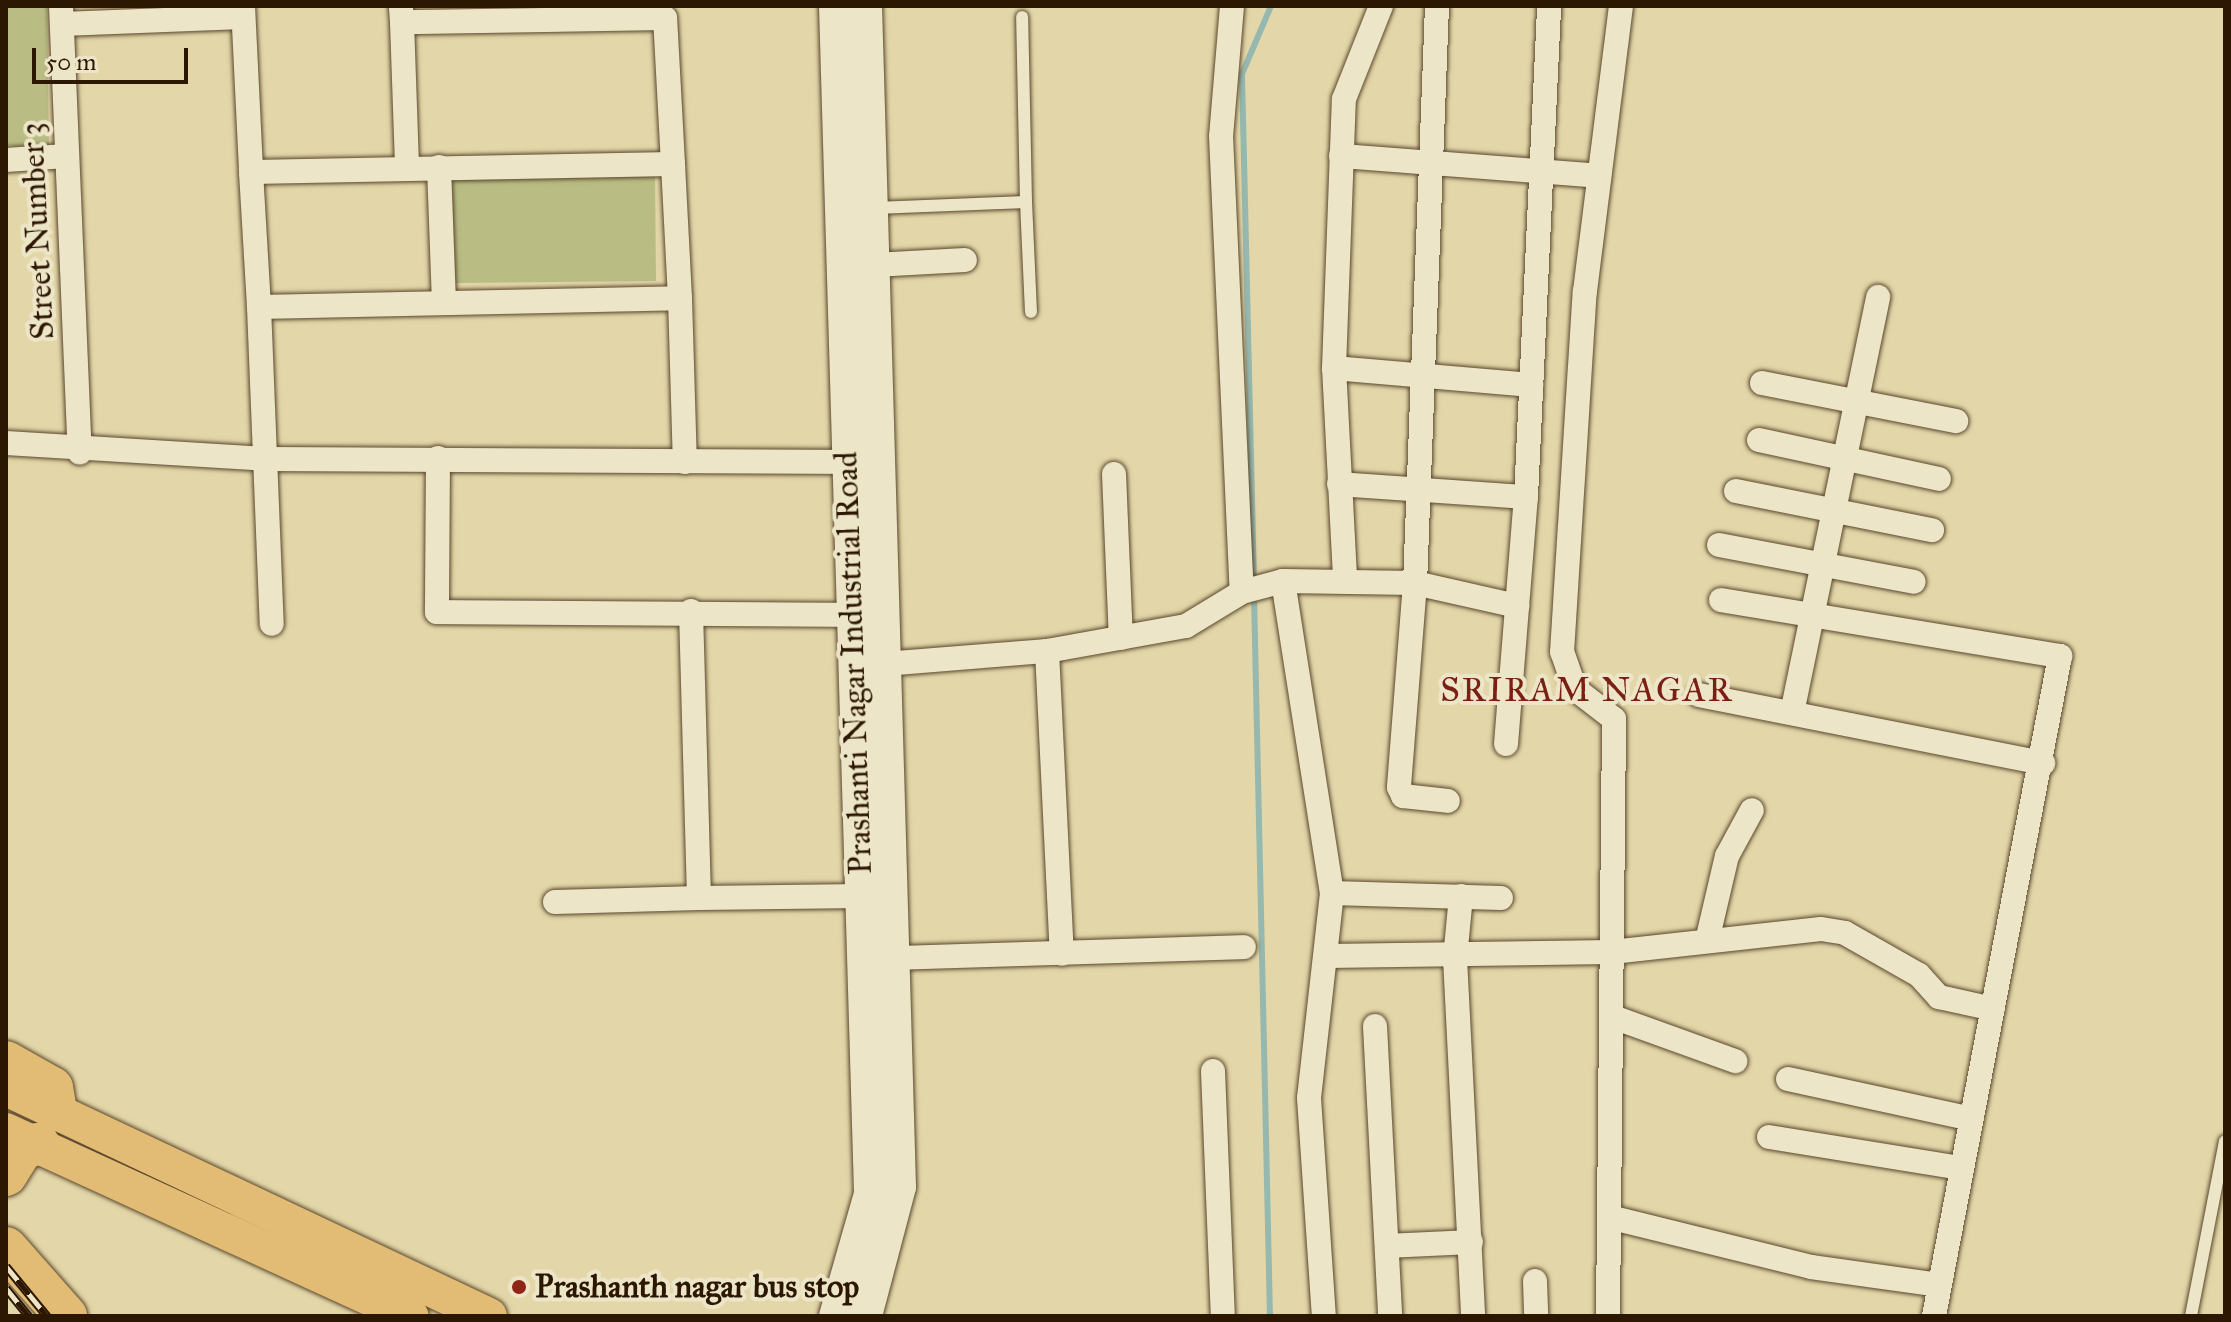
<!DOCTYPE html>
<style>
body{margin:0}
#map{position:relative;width:2231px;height:1322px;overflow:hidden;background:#e3d7a9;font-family:"IM FELL Great Primer",serif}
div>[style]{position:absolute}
.green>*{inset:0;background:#b9bd84}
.stream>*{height:6px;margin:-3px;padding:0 3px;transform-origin:3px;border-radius:3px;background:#96b8ae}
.roads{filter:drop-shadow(0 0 2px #5a472c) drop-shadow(0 0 2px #5a472c)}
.lane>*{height:12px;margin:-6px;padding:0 6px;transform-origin:6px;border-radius:6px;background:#ede5c7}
.street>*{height:24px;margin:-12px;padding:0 12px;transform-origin:12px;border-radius:12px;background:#ede5c7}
.secondary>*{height:32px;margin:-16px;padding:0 16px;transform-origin:16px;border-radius:16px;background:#ede5c7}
.primary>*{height:36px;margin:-18px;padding:0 18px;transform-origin:18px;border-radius:18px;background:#e2bc74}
.highway>*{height:42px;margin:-21px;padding:0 21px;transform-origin:21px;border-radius:21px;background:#e2bc74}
.rail>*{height:9px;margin-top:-4.5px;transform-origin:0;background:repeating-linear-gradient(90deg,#ede5c7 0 18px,#2c1703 0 36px);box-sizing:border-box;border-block:2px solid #2c1703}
.dots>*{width:22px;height:22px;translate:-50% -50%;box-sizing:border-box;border:4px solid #ede5c7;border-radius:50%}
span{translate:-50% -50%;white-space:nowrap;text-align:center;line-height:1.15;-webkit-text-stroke:8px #ede5c7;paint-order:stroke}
.street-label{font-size:32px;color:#2c1703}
.poi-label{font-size:32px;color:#2c1703;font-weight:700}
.left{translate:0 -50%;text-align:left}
.neighbourhood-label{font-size:34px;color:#7a1f14;letter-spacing:2px}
.frame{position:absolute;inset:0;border:8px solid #2c1703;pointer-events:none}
.scale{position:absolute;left:32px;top:48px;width:156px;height:36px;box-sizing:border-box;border:4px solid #2c1703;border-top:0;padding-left:10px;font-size:24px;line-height:28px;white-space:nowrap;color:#2c1703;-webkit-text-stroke:6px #ede5c7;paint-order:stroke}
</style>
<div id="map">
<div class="green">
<div style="clip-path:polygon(6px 6px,47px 6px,49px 148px,6px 145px)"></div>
<div style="clip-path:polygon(655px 174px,656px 281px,453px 283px,452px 176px)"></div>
</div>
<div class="stream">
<div style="left:1254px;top:584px;width:510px;rotate:-91.35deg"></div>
<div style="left:1242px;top:74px;width:74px;rotate:-66.9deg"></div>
<div style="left:1254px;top:596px;width:720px;rotate:88.73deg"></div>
</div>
<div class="roads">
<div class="lane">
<div style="left:1026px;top:202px;width:110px;rotate:87.4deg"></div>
<div style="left:875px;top:208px;width:151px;rotate:-2.3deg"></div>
<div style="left:1026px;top:202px;width:185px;rotate:-91.2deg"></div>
<div style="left:2191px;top:1316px;width:178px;rotate:-79deg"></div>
</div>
<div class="street">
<div style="left:61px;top:6px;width:447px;rotate:87.6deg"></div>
<div style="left:243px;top:6px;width:166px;rotate:87.2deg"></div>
<div style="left:251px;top:172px;width:422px;rotate:-1.1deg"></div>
<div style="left:673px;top:164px;width:146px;rotate:-93.1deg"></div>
<div style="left:665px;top:18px;width:263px;rotate:179.1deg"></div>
<div style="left:402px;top:22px;width:16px;rotate:-94deg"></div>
<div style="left:1232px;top:6px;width:130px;rotate:94.8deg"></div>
<div style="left:1221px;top:136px;width:456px;rotate:87.4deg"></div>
<div style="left:1437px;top:6px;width:577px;rotate:92.18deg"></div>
<div style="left:1415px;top:583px;width:205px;rotate:94.5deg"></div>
<div style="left:1399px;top:787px;width:10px;rotate:66deg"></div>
<div style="left:1403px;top:796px;width:45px;rotate:6.3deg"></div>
<div style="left:402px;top:22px;width:146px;rotate:88deg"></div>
<div style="left:62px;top:24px;width:181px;rotate:-2.2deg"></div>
<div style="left:1341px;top:156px;width:259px;rotate:4.4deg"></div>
<div style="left:6px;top:160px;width:60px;rotate:-3.8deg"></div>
<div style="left:439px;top:167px;width:136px;rotate:87.9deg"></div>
<div style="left:251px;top:172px;width:135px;rotate:86.6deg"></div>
<div style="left:259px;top:307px;width:421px;rotate:-1.2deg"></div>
<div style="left:680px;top:298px;width:134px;rotate:-93deg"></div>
<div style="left:874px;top:265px;width:91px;rotate:-3.1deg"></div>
<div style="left:680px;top:298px;width:164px;rotate:88.3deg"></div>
<div style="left:259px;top:307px;width:317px;rotate:87.7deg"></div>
<div style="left:1334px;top:368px;width:198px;rotate:4.9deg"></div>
<div style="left:1762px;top:383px;width:198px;rotate:11.1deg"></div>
<div style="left:1759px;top:440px;width:184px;rotate:12.2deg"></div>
<div style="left:6px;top:443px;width:260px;rotate:3.5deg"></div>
<div style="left:266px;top:459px;width:597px;rotate:0.29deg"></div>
<div style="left:438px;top:458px;width:154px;rotate:90.4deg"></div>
<div style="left:437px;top:612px;width:418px;rotate:0.4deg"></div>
<div style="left:1114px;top:474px;width:164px;rotate:87.6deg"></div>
<div style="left:1339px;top:484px;width:187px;rotate:4deg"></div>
<div style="left:1736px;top:491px;width:200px;rotate:11.3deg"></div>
<div style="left:1719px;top:545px;width:198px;rotate:10.7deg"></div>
<div style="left:1345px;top:577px;width:209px;rotate:-93deg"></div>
<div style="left:1334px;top:368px;width:269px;rotate:-87.9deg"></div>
<div style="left:1344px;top:99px;width:100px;rotate:-68.3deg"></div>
<div style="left:1283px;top:581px;width:316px;rotate:81.1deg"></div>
<div style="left:1332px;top:893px;width:206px;rotate:96.4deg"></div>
<div style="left:1309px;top:1098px;width:219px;rotate:86.1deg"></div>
<div style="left:1721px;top:600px;width:344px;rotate:9.4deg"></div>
<div style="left:2060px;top:656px;width:672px;rotate:100.81deg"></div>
<div style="left:691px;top:611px;width:287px;rotate:88.4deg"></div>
<div style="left:699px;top:898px;width:164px;rotate:-0.7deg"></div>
<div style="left:1047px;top:651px;width:303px;rotate:87.2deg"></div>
<div style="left:884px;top:664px;width:164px;rotate:-4.6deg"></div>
<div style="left:1047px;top:651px;width:141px;rotate:-10.2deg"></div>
<div style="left:1186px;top:626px;width:66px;rotate:-31.3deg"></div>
<div style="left:1242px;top:592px;width:42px;rotate:-15deg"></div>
<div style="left:1283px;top:581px;width:132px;rotate:0.9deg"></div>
<div style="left:1415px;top:583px;width:105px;rotate:12.7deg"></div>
<div style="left:1699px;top:695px;width:351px;rotate:11.2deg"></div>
<div style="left:1792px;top:713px;width:425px;rotate:-78.3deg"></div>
<div style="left:1506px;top:744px;width:248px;rotate:-85.4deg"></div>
<div style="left:1526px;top:497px;width:492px;rotate:-87.3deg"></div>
<div style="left:1332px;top:893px;width:169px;rotate:1.7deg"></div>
<div style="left:1461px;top:896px;width:62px;rotate:95.5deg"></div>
<div style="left:1455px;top:958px;width:358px;rotate:87.1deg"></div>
<div style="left:555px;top:902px;width:144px;rotate:-1.6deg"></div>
<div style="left:1707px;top:941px;width:87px;rotate:-76.8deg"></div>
<div style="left:1727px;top:856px;width:52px;rotate:-61.5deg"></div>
<div style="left:1328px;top:956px;width:284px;rotate:-0.8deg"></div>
<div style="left:1612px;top:952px;width:210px;rotate:-6.3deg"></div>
<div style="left:1821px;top:929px;width:24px;rotate:9deg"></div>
<div style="left:1845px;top:933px;width:85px;rotate:29.6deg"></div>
<div style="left:1919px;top:975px;width:30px;rotate:48deg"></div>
<div style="left:1939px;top:997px;width:55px;rotate:12.5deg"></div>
<div style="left:895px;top:958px;width:349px;rotate:-1.8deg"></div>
<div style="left:1616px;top:1018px;width:127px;rotate:19.9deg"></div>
<div style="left:1375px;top:1026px;width:290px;rotate:87deg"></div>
<div style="left:1213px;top:1071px;width:245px;rotate:87.7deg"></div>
<div style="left:1788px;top:1079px;width:187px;rotate:12.3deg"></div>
<div style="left:1769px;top:1137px;width:194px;rotate:9.2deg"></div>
<div style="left:1609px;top:1217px;width:208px;rotate:13.9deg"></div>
<div style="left:1811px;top:1267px;width:129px;rotate:8deg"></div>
<div style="left:1387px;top:1246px;width:84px;rotate:-2.7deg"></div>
<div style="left:1535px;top:1281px;width:35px;rotate:88deg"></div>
<div style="left:1608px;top:1316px;width:597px;rotate:-89.42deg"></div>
<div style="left:1614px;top:719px;width:49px;rotate:-142.4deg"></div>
<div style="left:1575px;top:689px;width:39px;rotate:-109deg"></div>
<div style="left:1562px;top:652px;width:362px;rotate:-86.4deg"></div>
<div style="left:1585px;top:291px;width:287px;rotate:-82.8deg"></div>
</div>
<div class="secondary">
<div style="left:835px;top:6px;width:1189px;rotate:88.31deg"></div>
<div style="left:870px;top:1194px;width:127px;rotate:106deg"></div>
<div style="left:866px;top:6px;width:1181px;rotate:88.35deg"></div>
<div style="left:900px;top:1187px;width:133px;rotate:104.8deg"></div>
</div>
<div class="primary">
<div style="left:6px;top:1088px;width:534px;rotate:25.27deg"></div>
<div style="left:6px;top:1131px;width:445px;rotate:24.6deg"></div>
</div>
<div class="highway">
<div style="left:6px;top:1062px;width:53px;rotate:29.5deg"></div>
<div style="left:52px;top:1088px;width:22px;rotate:80deg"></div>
<div style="left:6px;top:1175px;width:32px;rotate:-58deg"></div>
<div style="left:23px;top:1148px;width:16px;rotate:-15deg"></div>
<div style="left:6px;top:1248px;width:91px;rotate:48.6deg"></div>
</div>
</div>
<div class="rail">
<div style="left:6px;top:1266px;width:65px;rotate:50.6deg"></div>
<div style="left:6px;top:1288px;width:36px;rotate:51deg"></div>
</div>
<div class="dots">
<div style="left:519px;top:1287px;background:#8f2418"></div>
</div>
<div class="street-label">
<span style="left:38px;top:231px;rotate:-93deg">Street Number 3</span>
<span style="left:854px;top:663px;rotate:-92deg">Prashanti Nagar Industrial Road</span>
</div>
<div class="poi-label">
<span class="left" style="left:535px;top:1287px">Prashanth nagar bus stop</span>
</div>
<div class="neighbourhood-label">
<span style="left:1587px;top:690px">SRIRAM NAGAR</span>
</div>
<div class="frame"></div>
<div class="scale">50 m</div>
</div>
